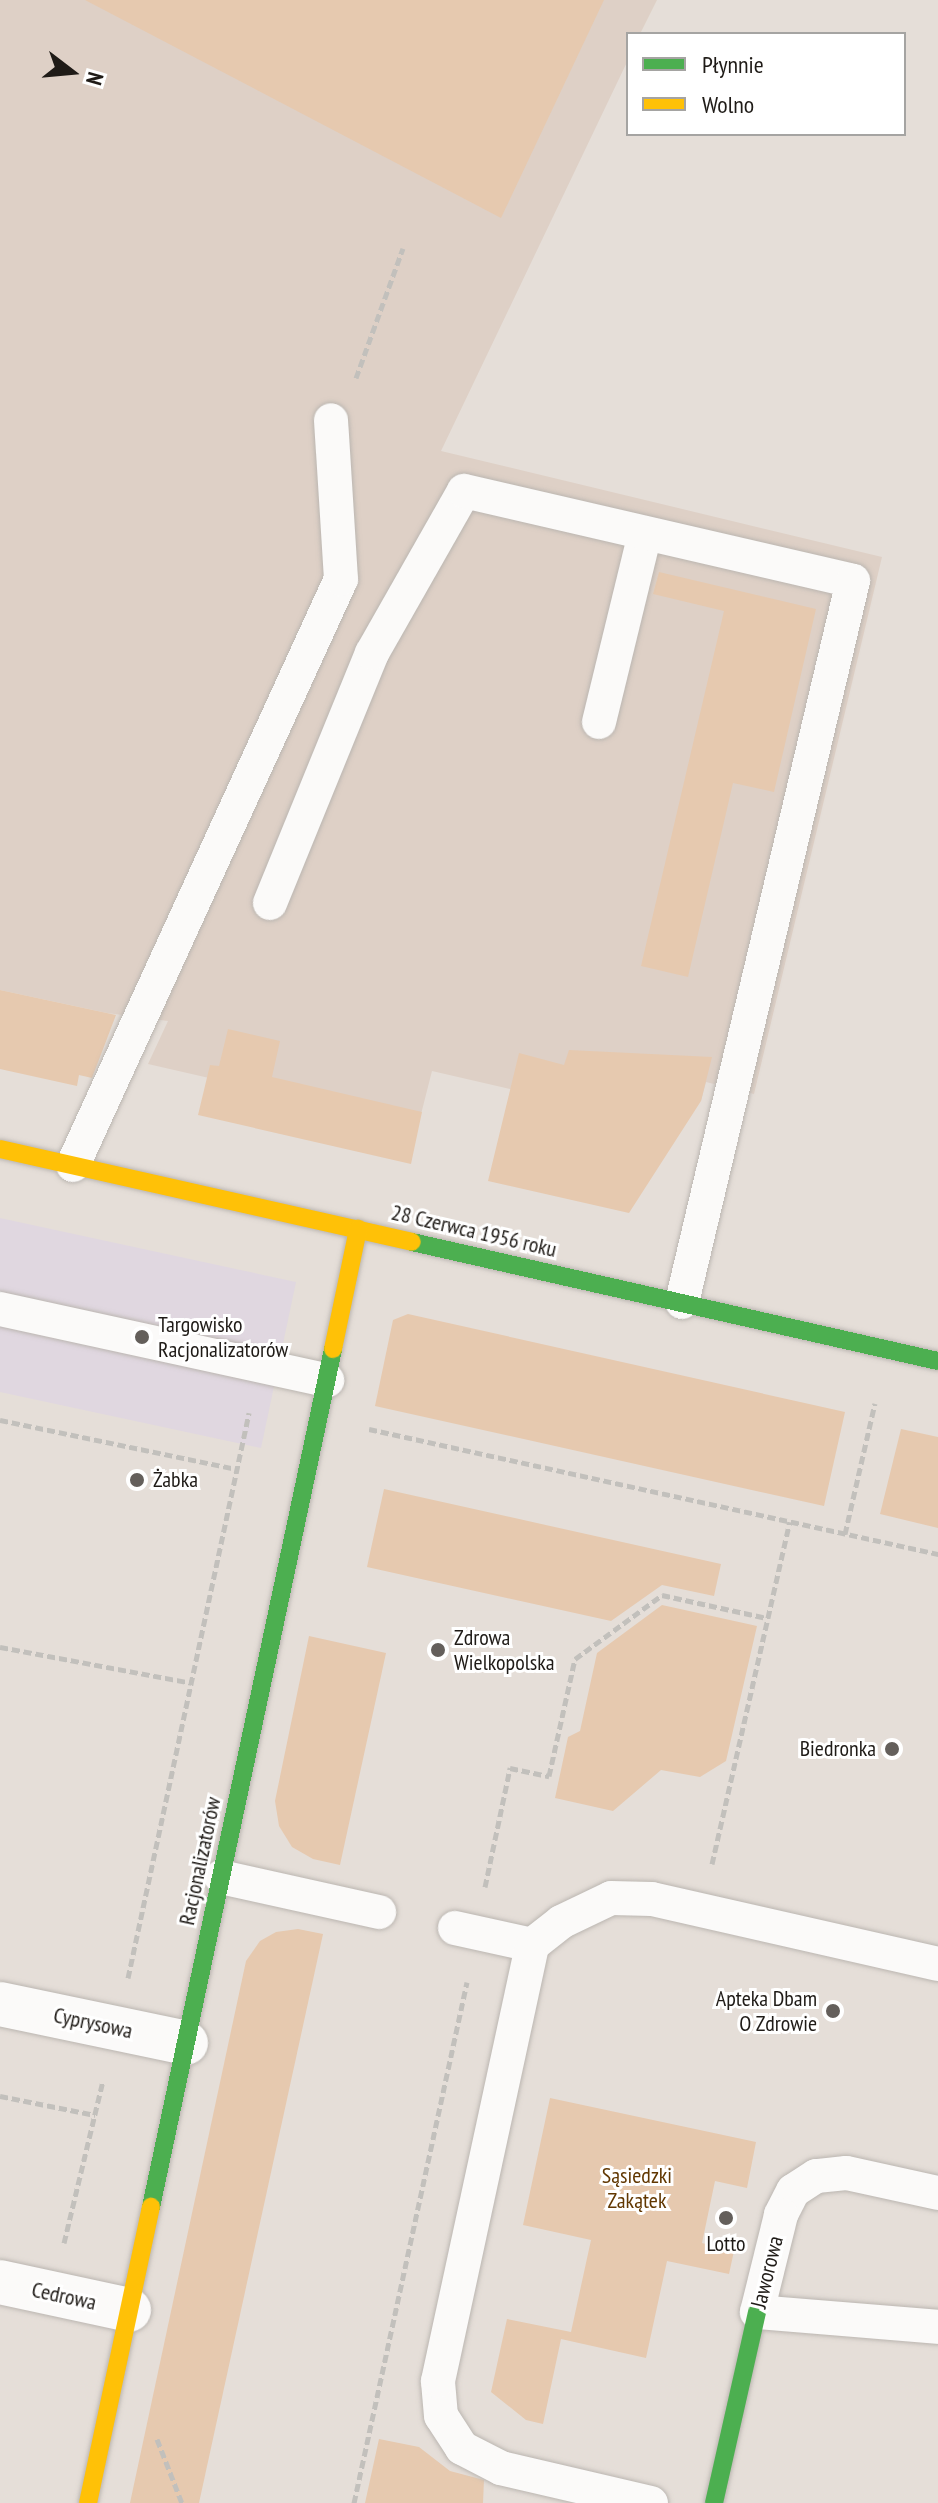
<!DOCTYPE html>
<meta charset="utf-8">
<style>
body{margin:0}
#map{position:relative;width:938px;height:2503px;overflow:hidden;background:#e5ded8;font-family:"PT Sans Narrow",sans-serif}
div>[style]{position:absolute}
.commercial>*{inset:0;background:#e0d7e0}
.built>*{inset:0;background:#ded0c6}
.green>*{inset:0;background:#e6c9af}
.path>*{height:5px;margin-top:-2.5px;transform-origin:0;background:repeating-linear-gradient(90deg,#c2c0bc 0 8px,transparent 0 12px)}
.roads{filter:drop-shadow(0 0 2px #bbb6b1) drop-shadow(0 0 2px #bbb6b1)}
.lane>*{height:34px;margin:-17px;padding:0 17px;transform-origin:17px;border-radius:17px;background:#fbfaf9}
.street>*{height:44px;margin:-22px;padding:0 22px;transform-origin:22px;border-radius:22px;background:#fbfaf9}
.fast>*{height:18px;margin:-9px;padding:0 9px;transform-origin:9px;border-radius:9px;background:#4caf50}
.slow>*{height:18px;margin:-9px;padding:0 9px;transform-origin:9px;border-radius:9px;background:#ffc107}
.dots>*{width:22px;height:22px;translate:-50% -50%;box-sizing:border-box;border:4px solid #fff;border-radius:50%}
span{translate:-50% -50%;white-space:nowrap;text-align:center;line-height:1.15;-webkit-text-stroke:6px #fff;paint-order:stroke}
.street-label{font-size:22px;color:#1f1b17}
.poi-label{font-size:22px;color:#1f1b17}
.left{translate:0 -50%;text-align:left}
.right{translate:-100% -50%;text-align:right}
.park-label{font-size:22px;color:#613701}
.legend{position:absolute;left:626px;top:32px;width:280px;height:104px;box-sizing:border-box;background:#fff;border:2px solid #a5a4a2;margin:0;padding:10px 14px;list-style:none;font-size:24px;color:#1f1b17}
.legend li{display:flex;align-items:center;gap:16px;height:40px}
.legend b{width:40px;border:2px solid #a5a4a2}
.north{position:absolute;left:32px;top:32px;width:80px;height:80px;-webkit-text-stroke:6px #fff;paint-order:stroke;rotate:106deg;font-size:22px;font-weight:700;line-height:32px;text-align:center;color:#1f1b17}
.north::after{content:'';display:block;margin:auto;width:28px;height:36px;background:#1f1b17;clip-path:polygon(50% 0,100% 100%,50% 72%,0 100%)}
</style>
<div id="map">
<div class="commercial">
<div style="clip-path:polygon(0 1218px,296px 1282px,261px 1448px,0 1392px)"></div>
</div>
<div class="built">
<div style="clip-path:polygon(0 0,657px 0,640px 34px,628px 34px,628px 60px,441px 451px,882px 557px,754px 1094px,706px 1082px,701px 1101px,510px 1089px,432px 1071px,418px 1126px,148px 1064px,168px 1021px,107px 1013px,0 990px)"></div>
</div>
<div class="green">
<div style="clip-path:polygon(85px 0,604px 0,501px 218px)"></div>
<div style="clip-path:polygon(659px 572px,816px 609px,774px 792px,733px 783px,688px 977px,641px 966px,724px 611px,653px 594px)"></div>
<div style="clip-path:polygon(0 990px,116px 1015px,92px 1078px,79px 1075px,77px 1086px,0 1069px)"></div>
<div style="clip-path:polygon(228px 1029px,280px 1041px,272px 1077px,422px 1112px,411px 1164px,198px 1115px,210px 1065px,219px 1066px)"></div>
<div style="clip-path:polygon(569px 1050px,712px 1057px,701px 1101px,629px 1213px,488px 1181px,519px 1053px,564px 1065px)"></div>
<div style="clip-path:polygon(408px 1314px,845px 1412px,824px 1506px,375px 1406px,393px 1320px)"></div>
<div style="clip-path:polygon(901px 1429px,938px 1437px,938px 1528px,880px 1514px)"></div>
<div style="clip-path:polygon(384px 1489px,721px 1564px,714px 1596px,662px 1585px,611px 1621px,367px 1567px)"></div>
<div style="clip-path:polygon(662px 1605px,757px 1626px,726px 1761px,700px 1777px,661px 1770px,613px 1811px,555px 1798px,568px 1737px,580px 1731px,597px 1653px)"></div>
<div style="clip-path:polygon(309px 1636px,386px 1653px,340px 1865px,313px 1859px,292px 1847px,279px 1826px,275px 1801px)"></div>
<div style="clip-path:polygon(298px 1929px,323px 1934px,199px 2503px,130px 2503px,246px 1961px,260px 1941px,276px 1932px)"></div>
<div style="clip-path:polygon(550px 2098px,756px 2142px,747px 2188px,715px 2181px,702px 2243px,734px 2251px,729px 2274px,667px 2261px,646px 2358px,561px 2339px,543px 2424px,526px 2420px,491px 2392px,507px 2319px,571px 2332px,591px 2240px,523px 2225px)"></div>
<div style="clip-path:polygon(379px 2439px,419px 2447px,450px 2471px,484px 2480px,483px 2503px,365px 2503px)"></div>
</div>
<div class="path">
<div style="left:356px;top:378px;width:138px;rotate:-70.1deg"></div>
<div style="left:0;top:1420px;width:242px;rotate:11.7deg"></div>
<div style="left:369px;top:1429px;width:583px;rotate:12.39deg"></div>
<div style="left:845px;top:1534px;width:134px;rotate:-77.1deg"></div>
<div style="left:0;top:1647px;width:195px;rotate:10.6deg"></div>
<div style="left:712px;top:1864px;width:351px;rotate:-77.2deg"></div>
<div style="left:485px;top:1887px;width:122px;rotate:-78.1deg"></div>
<div style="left:510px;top:1768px;width:40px;rotate:12deg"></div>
<div style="left:549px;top:1776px;width:120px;rotate:-77.5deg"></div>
<div style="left:575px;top:1659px;width:108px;rotate:-36.3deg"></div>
<div style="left:662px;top:1595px;width:107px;rotate:12.4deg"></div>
<div style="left:128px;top:1978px;width:578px;rotate:-77.91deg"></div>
<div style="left:0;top:2096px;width:97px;rotate:11.3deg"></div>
<div style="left:64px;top:2243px;width:167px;rotate:-76.5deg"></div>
<div style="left:157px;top:2439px;width:69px;rotate:68.7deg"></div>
<div style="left:354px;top:2503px;width:533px;rotate:-77.76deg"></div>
</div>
<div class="roads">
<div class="lane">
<div style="left:599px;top:722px;width:194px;rotate:-76.3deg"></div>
<div style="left:270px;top:903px;width:270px;rotate:-67.8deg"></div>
<div style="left:372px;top:653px;width:186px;rotate:-60.4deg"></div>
<div style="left:464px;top:491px;width:399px;rotate:13deg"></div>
<div style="left:853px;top:581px;width:741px;rotate:103.34deg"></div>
<div style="left:73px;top:1165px;width:644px;rotate:-65.42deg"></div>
<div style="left:341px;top:579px;width:159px;rotate:-93.6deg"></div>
<div style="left:0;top:1309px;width:335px;rotate:12.3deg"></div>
<div style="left:221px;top:1877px;width:162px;rotate:12.5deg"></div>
<div style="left:455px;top:1928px;width:79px;rotate:12.4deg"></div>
<div style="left:938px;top:2193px;width:94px;rotate:-167.7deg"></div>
<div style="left:846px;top:2173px;width:30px;rotate:174deg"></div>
<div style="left:816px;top:2176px;width:27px;rotate:147deg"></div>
<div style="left:793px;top:2191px;width:27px;rotate:117deg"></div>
<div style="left:781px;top:2215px;width:100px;rotate:103.9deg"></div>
<div style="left:757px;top:2312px;width:182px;rotate:4.7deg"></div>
<div style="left:651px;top:2503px;width:154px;rotate:-166.9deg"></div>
<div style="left:501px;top:2468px;width:44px;rotate:-152.9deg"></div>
<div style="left:462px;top:2448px;width:38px;rotate:-123deg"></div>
<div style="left:441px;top:2416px;width:35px;rotate:-95deg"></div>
<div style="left:438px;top:2381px;width:446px;rotate:-77.8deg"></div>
<div style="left:532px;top:1945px;width:37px;rotate:-38deg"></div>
<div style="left:561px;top:1922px;width:55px;rotate:-25.6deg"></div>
<div style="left:611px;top:1898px;width:41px;rotate:1.4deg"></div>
<div style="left:652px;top:1899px;width:293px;rotate:12.8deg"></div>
</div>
<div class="street">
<div style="left:0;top:2004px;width:190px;rotate:11.8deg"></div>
<div style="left:0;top:2282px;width:132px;rotate:12.2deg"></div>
</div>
<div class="fast">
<div style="left:412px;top:1242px;width:539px;rotate:12.75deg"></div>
<div style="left:151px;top:2207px;width:877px;rotate:-78.02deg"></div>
<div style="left:714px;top:2503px;width:196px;rotate:-77.3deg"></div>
</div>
<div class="slow">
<div style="left:0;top:1149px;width:422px;rotate:12.7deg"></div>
<div style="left:333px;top:1349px;width:123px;rotate:-78.2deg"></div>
<div style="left:88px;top:2503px;width:303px;rotate:-78deg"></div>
</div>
</div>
<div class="dots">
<div style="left:142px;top:1337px;background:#645f5b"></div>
<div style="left:137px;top:1480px;background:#645f5b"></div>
<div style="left:438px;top:1650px;background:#645f5b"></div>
<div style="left:892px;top:1749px;background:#645f5b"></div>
<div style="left:833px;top:2011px;background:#645f5b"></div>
<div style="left:726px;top:2218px;background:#645f5b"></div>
</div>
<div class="street-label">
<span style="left:474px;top:1231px;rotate:13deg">28 Czerwca 1956 roku</span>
<span style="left:200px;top:1861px;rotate:-78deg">Racjonalizatorów</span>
<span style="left:93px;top:2023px;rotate:12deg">Cyprysowa</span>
<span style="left:767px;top:2272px;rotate:-76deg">Jaworowa</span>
<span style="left:64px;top:2296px;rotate:12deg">Cedrowa</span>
</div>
<div class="poi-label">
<span class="left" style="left:158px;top:1337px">Targowisko<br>Racjonalizatorów</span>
<span class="left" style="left:153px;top:1480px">Żabka</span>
<span class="left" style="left:454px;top:1650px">Zdrowa<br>Wielkopolska</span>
<span class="right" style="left:876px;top:1749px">Biedronka</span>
<span class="right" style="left:817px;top:2011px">Apteka Dbam<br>O Zdrowie</span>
<span style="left:726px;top:2244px">Lotto</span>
</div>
<div class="park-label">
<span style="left:637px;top:2188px">Sąsiedzki<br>Zakątek</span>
</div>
<ul class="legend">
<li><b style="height:10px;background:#4caf50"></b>Płynnie</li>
<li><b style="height:10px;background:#ffc107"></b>Wolno</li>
</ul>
<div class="north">N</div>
</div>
